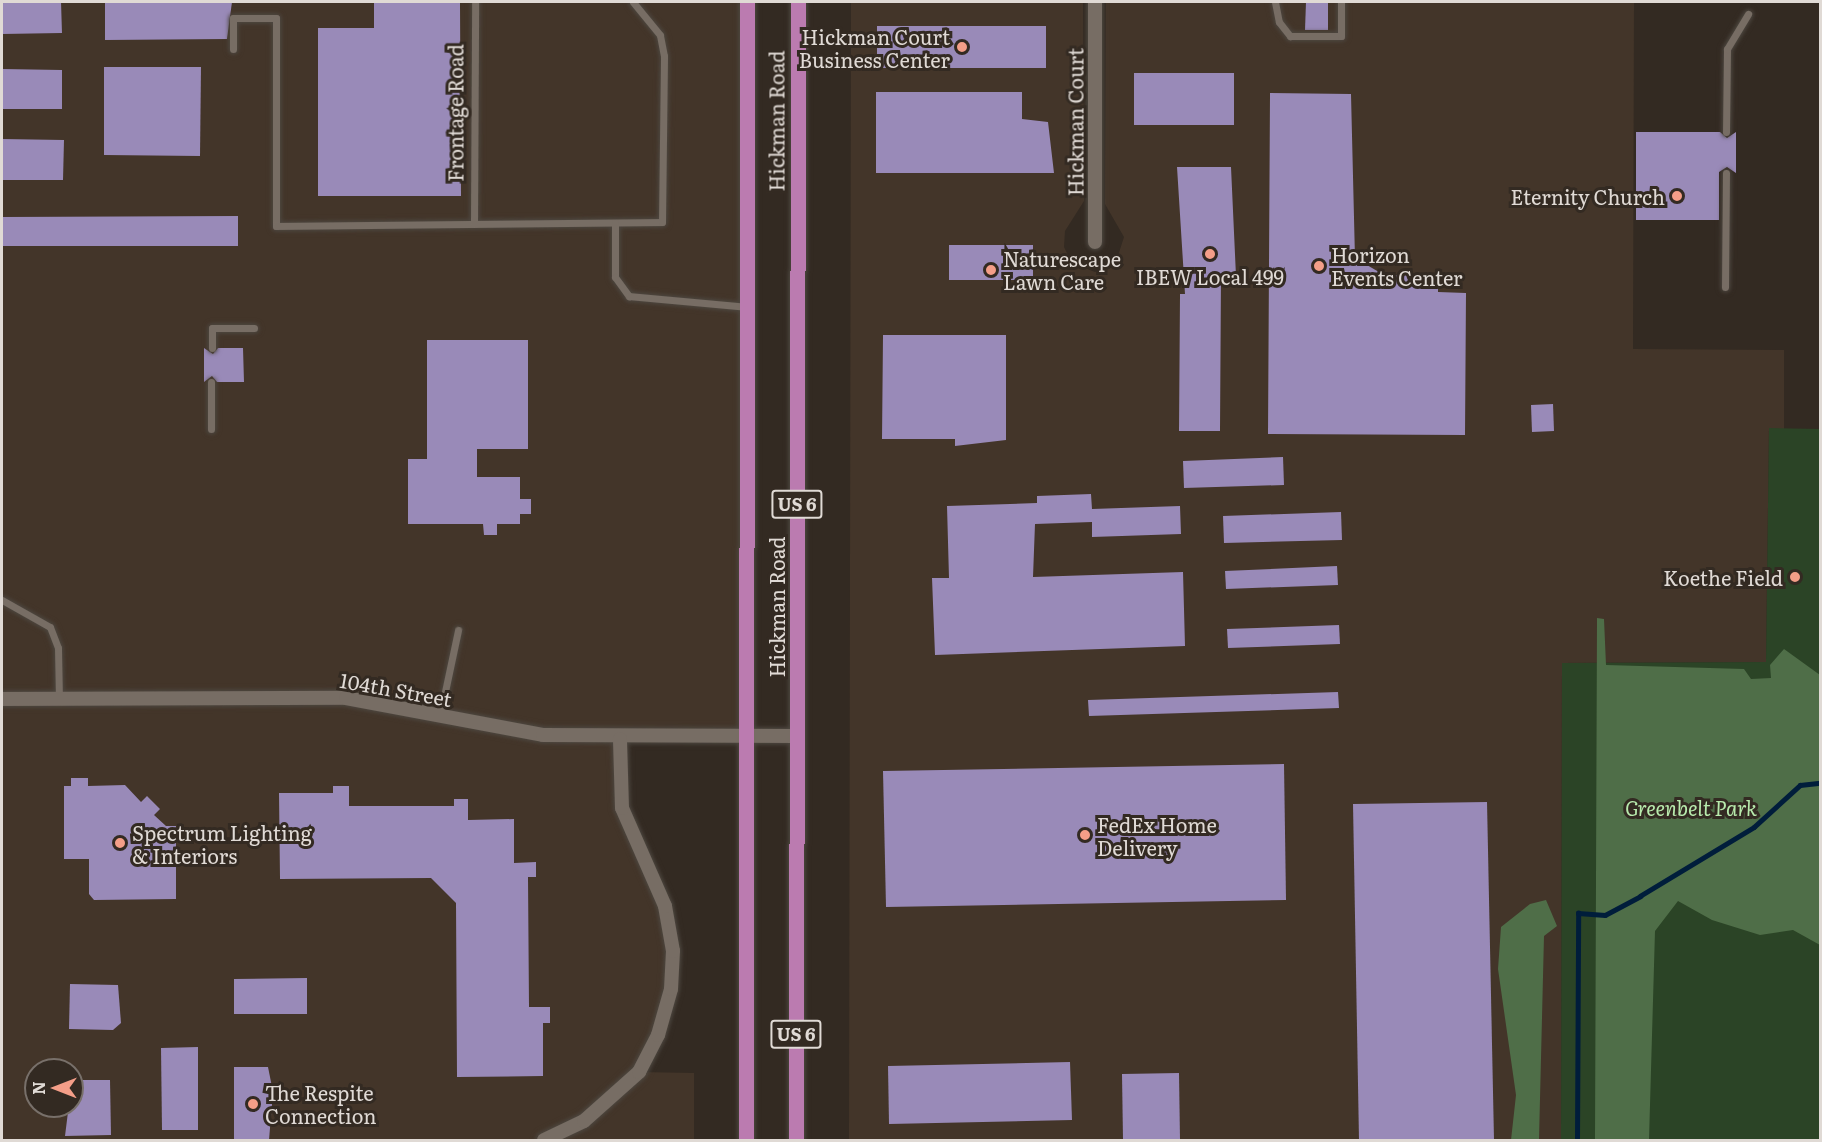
<!DOCTYPE html>
<style>
body{margin:0}
#map{position:relative;width:1822px;height:1142px;overflow:hidden;background:#332a22;font-family:Literata,serif}
div>[style]{position:absolute}
.built>*{inset:0;background:#433529}
.green>*{inset:0;background:#2b4426}
.forest>*{inset:0;background:#4f6e48}
.stream>*{height:4.5px;margin:-2.25px;padding:0 2.25px;transform-origin:2.25px;border-radius:2.25px;background:#001d3b}
.building>*{inset:0;background:#998ab8}
.roads{filter:drop-shadow(0 0 2px #4d4740) drop-shadow(0 0 2px #4d4740)}
.lane>*{height:7px;margin:-3.5px;padding:0 3.5px;transform-origin:3.5px;border-radius:3.5px;background:#776d64}
.street>*{height:14px;margin:-7px;padding:0 7px;transform-origin:7px;border-radius:7px;background:#776d64}
.primary>*{height:15px;margin:-7.5px;padding:0 7.5px;transform-origin:7.5px;border-radius:7.5px;background:#bb7bb0}
.dots>*{width:16px;height:16px;translate:-50% -50%;box-sizing:border-box;border:3px solid #332a22;border-radius:50%}
span{translate:-50% -50%;white-space:nowrap;text-align:center;line-height:1.15;-webkit-text-stroke:6px #332a22;paint-order:stroke}
.shield-label span{padding:2px 4px;background:#332a22;border:2px solid;border-radius:4px;-webkit-text-stroke-width:0}
.shield-label{font-size:18px;color:#e0dad5;font-weight:700}
.poi-label{font-size:20px;color:#e0dad5}
.right{translate:-100% -50%;text-align:right}
.left{translate:0 -50%;text-align:left}
.street-label{font-size:20px;color:#e0dad5}
.park-label{font-size:20px;color:#b8ebad;font-style:italic}
.frame{position:absolute;inset:0;border:3px solid #e0dad5;pointer-events:none}
.north{position:absolute;left:24px;top:1058px;width:60px;height:60px;box-sizing:border-box;background:#332a22;border:2px solid #78706a;border-radius:50%;rotate:270deg;font-size:16px;font-weight:700;line-height:24px;text-align:center;color:#e0dad5}
.north::after{content:'';display:block;margin:auto;width:21px;height:27px;background:#f49e88;clip-path:polygon(50% 0,100% 100%,50% 72%,0 100%)}
</style>
<div id="map">
<div class="built">
<div style="clip-path:polygon(evenodd,2px 2px,747px 2px,747px 737px,620px 739px,622px 808px,665px 906px,671px 989px,639px 1072px,694px 1073px,694px 1140px,2px 1140px,2px 2px,36px 1070px,72px 1070px,72px 1106px,36px 1106px,36px 1070px)"></div>
<div style="clip-path:polygon(851px 2px,1083px 2px,1084px 201px,1065px 231px,1064px 247px,1072px 263px,1095px 272px,1116px 262px,1124px 237px,1105px 204px,1106px 2px,1634px 2px,1633px 349px,1784px 350px,1784px 429px,1769px 429px,1766px 662px,1562px 663px,1561px 1140px,849px 1140px)"></div>
</div>
<div class="green">
<div style="clip-path:polygon(1769px 428px,1820px 429px,1820px 1140px,1561px 1140px,1562px 663px,1766px 662px)"></div>
</div>
<div class="forest">
<div style="clip-path:polygon(1597px 618px,1604px 619px,1606px 665px,1744px 669px,1751px 679px,1771px 678px,1770px 665px,1784px 649px,1820px 675px,1820px 945px,1793px 930px,1760px 935px,1712px 920px,1678px 901px,1655px 931px,1649px 1140px,1595px 1140px)"></div>
<div style="clip-path:polygon(1546px 900px,1557px 926px,1544px 936px,1539px 1140px,1511px 1140px,1516px 1095px,1498px 969px,1501px 927px,1530px 904px)"></div>
</div>
<div class="stream">
<div style="left:1577px;top:1140px;width:227px;rotate:-89.7deg"></div>
<div style="left:1578px;top:913px;width:27px;rotate:4deg"></div>
<div style="left:1605px;top:915px;width:40px;rotate:-28deg"></div>
<div style="left:1640px;top:896px;width:133px;rotate:-31.2deg"></div>
<div style="left:1754px;top:827px;width:62px;rotate:-42.4deg"></div>
<div style="left:1800px;top:785px;width:20px;rotate:-6deg"></div>
</div>
<div class="building">
<div style="clip-path:polygon(2px 2px,61px 2px,62px 33px,2px 34px)"></div>
<div style="clip-path:polygon(105px 2px,232px 2px,227px 39px,105px 40px)"></div>
<div style="clip-path:polygon(374px 2px,460px 2px,461px 196px,318px 196px,318px 28px,374px 28px)"></div>
<div style="clip-path:polygon(1306px 2px,1328px 2px,1328px 30px,1305px 30px)"></div>
<div style="clip-path:polygon(877px 26px,1046px 26px,1046px 68px,877px 68px)"></div>
<div style="clip-path:polygon(104px 67px,201px 67px,200px 156px,104px 155px)"></div>
<div style="clip-path:polygon(2px 69px,62px 70px,62px 109px,2px 109px)"></div>
<div style="clip-path:polygon(1134px 73px,1234px 73px,1234px 125px,1134px 125px)"></div>
<div style="clip-path:polygon(876px 92px,1022px 92px,1022px 119px,1048px 122px,1054px 173px,876px 173px)"></div>
<div style="clip-path:polygon(1270px 93px,1351px 94px,1355px 258px,1384px 275px,1438px 276px,1438px 292px,1466px 293px,1465px 435px,1268px 434px)"></div>
<div style="clip-path:polygon(1636px 132px,1720px 132px,1727px 138px,1736px 132px,1736px 173px,1727px 167px,1719px 172px,1719px 220px,1636px 220px)"></div>
<div style="clip-path:polygon(2px 139px,64px 140px,63px 180px,2px 180px)"></div>
<div style="clip-path:polygon(1177px 167px,1231px 167px,1236px 276px,1221px 276px,1220px 431px,1179px 431px,1180px 294px,1185px 294px)"></div>
<div style="clip-path:polygon(238px 216px,238px 246px,2px 246px,2px 217px)"></div>
<div style="clip-path:polygon(949px 245px,1033px 245px,1033px 280px,949px 280px)"></div>
<div style="clip-path:polygon(883px 335px,1006px 335px,1006px 440px,955px 446px,955px 439px,882px 439px)"></div>
<div style="clip-path:polygon(427px 340px,528px 340px,528px 449px,477px 449px,477px 477px,520px 477px,520px 499px,531px 499px,531px 514px,520px 514px,520px 524px,497px 524px,497px 535px,484px 535px,483px 524px,408px 524px,408px 459px,427px 459px)"></div>
<div style="clip-path:polygon(204px 348px,213px 354px,218px 348px,243px 348px,244px 382px,217px 382px,212px 376px,204px 382px)"></div>
<div style="clip-path:polygon(1553px 404px,1554px 431px,1532px 432px,1531px 405px)"></div>
<div style="clip-path:polygon(1283px 457px,1284px 485px,1184px 488px,1183px 461px)"></div>
<div style="clip-path:polygon(1091px 494px,1092px 509px,1180px 506px,1181px 534px,1092px 537px,1092px 522px,1035px 524px,1033px 577px,1183px 572px,1185px 646px,935px 655px,932px 578px,949px 578px,947px 506px,1037px 503px,1037px 496px)"></div>
<div style="clip-path:polygon(1341px 512px,1342px 540px,1224px 543px,1223px 516px)"></div>
<div style="clip-path:polygon(1337px 566px,1338px 585px,1226px 589px,1225px 571px)"></div>
<div style="clip-path:polygon(1339px 625px,1340px 644px,1228px 648px,1227px 629px)"></div>
<div style="clip-path:polygon(1338px 692px,1339px 708px,1089px 716px,1088px 700px)"></div>
<div style="clip-path:polygon(1284px 764px,1286px 900px,886px 907px,883px 771px)"></div>
<div style="clip-path:polygon(71px 778px,88px 778px,88px 786px,125px 785px,141px 802px,147px 796px,160px 809px,154px 815px,166px 826px,176px 826px,176px 899px,94px 900px,89px 894px,89px 859px,64px 859px,64px 786px,71px 786px)"></div>
<div style="clip-path:polygon(333px 786px,349px 786px,349px 806px,454px 806px,454px 799px,468px 799px,468px 820px,514px 819px,514px 863px,536px 862px,536px 877px,528px 877px,529px 1007px,550px 1007px,550px 1023px,543px 1023px,543px 1076px,457px 1077px,456px 903px,431px 878px,280px 879px,279px 793px,333px 793px)"></div>
<div style="clip-path:polygon(1487px 802px,1494px 1140px,1359px 1140px,1353px 804px)"></div>
<div style="clip-path:polygon(307px 978px,307px 1014px,234px 1014px,234px 979px)"></div>
<div style="clip-path:polygon(70px 984px,118px 985px,121px 1023px,113px 1030px,69px 1029px)"></div>
<div style="clip-path:polygon(198px 1047px,198px 1130px,162px 1130px,161px 1048px)"></div>
<div style="clip-path:polygon(1070px 1062px,1072px 1120px,889px 1124px,888px 1066px)"></div>
<div style="clip-path:polygon(234px 1067px,268px 1067px,273px 1092px,269px 1140px,234px 1140px)"></div>
<div style="clip-path:polygon(1179px 1073px,1180px 1140px,1123px 1140px,1122px 1074px)"></div>
<div style="clip-path:polygon(72px 1080px,110px 1080px,111px 1135px,65px 1136px)"></div>
</div>
<div class="roads">
<div class="lane">
<div style="left:1275px;top:2px;width:20px;rotate:79deg"></div>
<div style="left:1279px;top:22px;width:18px;rotate:52deg"></div>
<div style="left:1290px;top:36px;width:51px"></div>
<div style="left:1341px;top:36px;width:34px;rotate:-90deg"></div>
<div style="left:233px;top:49px;width:31px;rotate:-90deg"></div>
<div style="left:233px;top:18px;width:43px"></div>
<div style="left:276px;top:18px;width:208px;rotate:90deg"></div>
<div style="left:276px;top:226px;width:386px;rotate:-0.6deg"></div>
<div style="left:662px;top:222px;width:166px;rotate:-89.3deg"></div>
<div style="left:664px;top:56px;width:21px;rotate:-101deg"></div>
<div style="left:660px;top:35px;width:43px;rotate:-129.3deg"></div>
<div style="left:1726px;top:132px;width:83px;rotate:-89.3deg"></div>
<div style="left:1727px;top:49px;width:41px;rotate:-59deg"></div>
<div style="left:615px;top:223px;width:54px;rotate:90deg"></div>
<div style="left:615px;top:277px;width:24px;rotate:54deg"></div>
<div style="left:629px;top:296px;width:119px;rotate:5.3deg"></div>
<div style="left:474px;top:224px;width:222px;rotate:-89.7deg"></div>
<div style="left:1725px;top:287px;width:114px;rotate:-89.5deg"></div>
<div style="left:212px;top:348px;width:20px;rotate:-90deg"></div>
<div style="left:212px;top:328px;width:42px"></div>
<div style="left:211px;top:429px;width:47px;rotate:-90deg"></div>
<div style="left:2px;top:600px;width:55px;rotate:29.4deg"></div>
<div style="left:50px;top:627px;width:22px;rotate:69deg"></div>
<div style="left:58px;top:648px;width:50px;rotate:88.9deg"></div>
<div style="left:440px;top:715px;width:87px;rotate:-78deg"></div>
</div>
<div class="street">
<div style="left:1095px;top:2px;width:240px;rotate:90deg"></div>
<div style="left:2px;top:699px;width:344px;rotate:-0.2deg"></div>
<div style="left:346px;top:698px;width:200px;rotate:10.6deg"></div>
<div style="left:543px;top:735px;width:254px;rotate:0.2deg"></div>
<div style="left:544px;top:1140px;width:44px;rotate:-25.4deg"></div>
<div style="left:584px;top:1121px;width:74px;rotate:-41.7deg"></div>
<div style="left:639px;top:1072px;width:42px;rotate:-62.8deg"></div>
<div style="left:658px;top:1035px;width:48px;rotate:-74.2deg"></div>
<div style="left:671px;top:989px;width:38px;rotate:-87deg"></div>
<div style="left:673px;top:951px;width:46px;rotate:-100.1deg"></div>
<div style="left:665px;top:906px;width:107px;rotate:-113.7deg"></div>
<div style="left:622px;top:808px;width:69px;rotate:-91.7deg"></div>
</div>
<div class="primary">
<div style="left:746px;top:1140px;width:1138px;rotate:-89.95deg"></div>
<div style="left:796px;top:1140px;width:1138px;rotate:-89.9deg"></div>
</div>
</div>
<div class="dots">
<div style="left:962px;top:47px;background:#f49e88"></div>
<div style="left:1677px;top:196px;background:#f49e88"></div>
<div style="left:1210px;top:254px;background:#f49e88"></div>
<div style="left:1319px;top:266px;background:#f49e88"></div>
<div style="left:991px;top:270px;background:#f49e88"></div>
<div style="left:1795px;top:577px;background:#f49e88"></div>
<div style="left:1085px;top:835px;background:#f49e88"></div>
<div style="left:120px;top:843px;background:#f49e88"></div>
<div style="left:253px;top:1104px;background:#f49e88"></div>
</div>
<div class="shield-label">
<span style="left:797px;top:504px">US 6</span>
<span style="left:796px;top:1034px">US 6</span>
</div>
<div class="poi-label">
<span class="right" style="left:950px;top:48px">Hickman Court<br>Business Center</span>
<span class="right" style="left:1665px;top:196px">Eternity Church</span>
<span class="left" style="left:1331px;top:266px">Horizon<br>Events Center</span>
<span class="left" style="left:1003px;top:270px">Naturescape<br>Lawn Care</span>
<span style="left:1210px;top:276px">IBEW Local 499</span>
<span class="right" style="left:1783px;top:577px">Koethe Field</span>
<span class="left" style="left:1097px;top:836px">FedEx Home<br>Delivery</span>
<span class="left" style="left:132px;top:844px">Spectrum Lighting<br>&amp; Interiors</span>
<span class="left" style="left:265px;top:1104px">The Respite<br>Connection</span>
</div>
<div class="street-label">
<span style="left:455px;top:113px;rotate:-90deg">Frontage Road</span>
<span style="left:776px;top:121px;rotate:-90deg">Hickman Road</span>
<span style="left:1075px;top:122px;rotate:-90deg">Hickman Court</span>
<span style="left:776px;top:607px;rotate:-90deg">Hickman Road</span>
<span style="left:396px;top:689px;rotate:10deg">104th Street</span>
</div>
<div class="park-label">
<span style="left:1691px;top:807px">Greenbelt Park</span>
</div>
<div class="frame"></div>
<div class="north">N</div>
</div>
